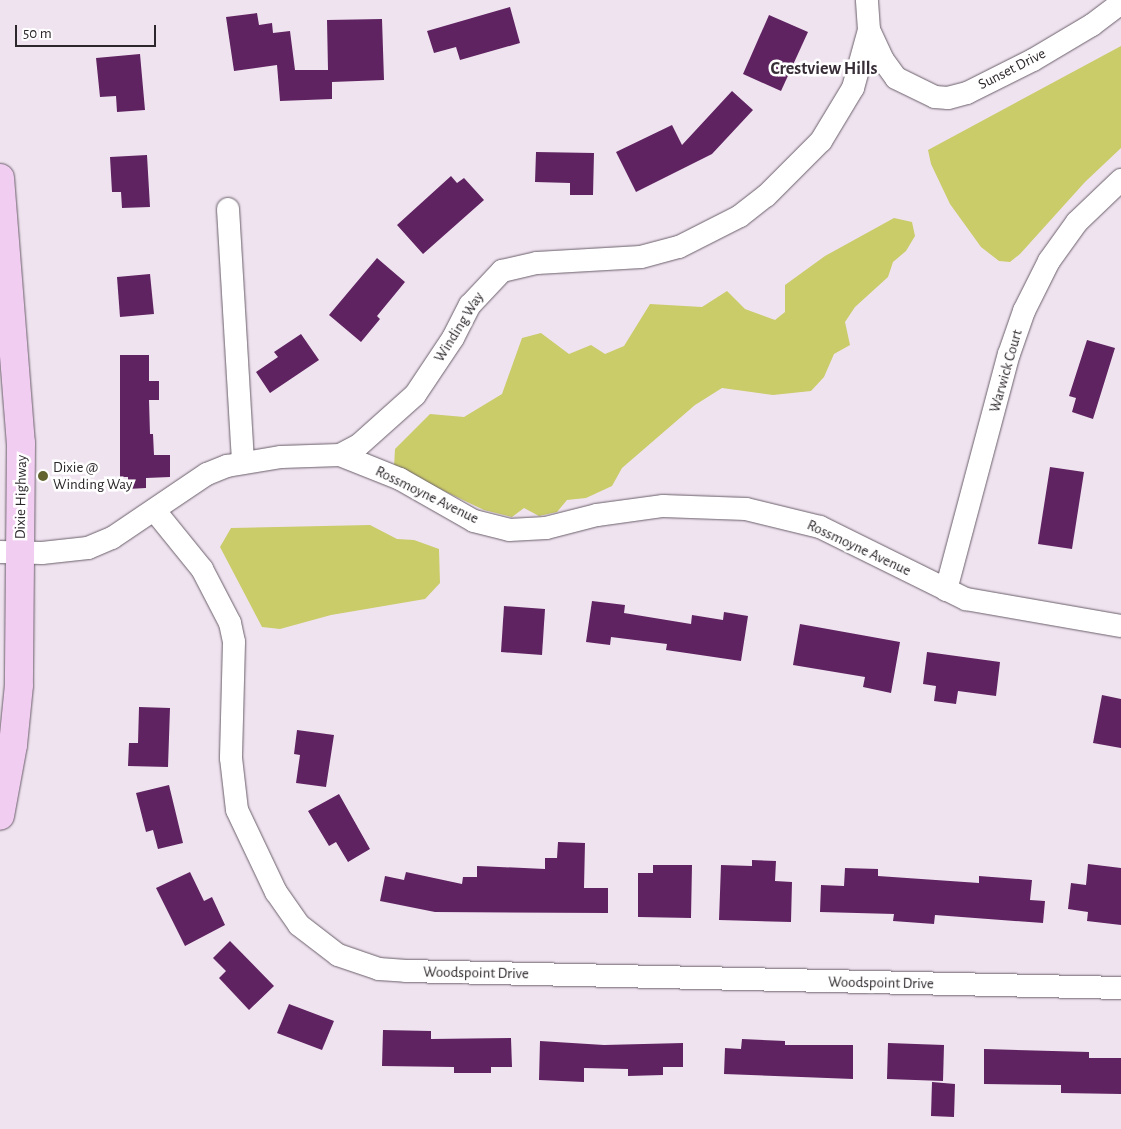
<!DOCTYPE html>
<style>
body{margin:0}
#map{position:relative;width:1121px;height:1129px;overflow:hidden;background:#f0e3f0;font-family:"Alegreya Sans",sans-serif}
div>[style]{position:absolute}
.water>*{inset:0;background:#cacb69}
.building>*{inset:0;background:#5f2361}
.roads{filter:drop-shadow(0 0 1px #695f69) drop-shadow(0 0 1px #695f69)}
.minor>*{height:22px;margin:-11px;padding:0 11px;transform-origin:11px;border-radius:11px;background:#fff}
.major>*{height:28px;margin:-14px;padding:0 14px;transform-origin:14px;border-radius:14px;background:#f2cdf2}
.dots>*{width:14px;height:14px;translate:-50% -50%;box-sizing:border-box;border:2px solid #fff;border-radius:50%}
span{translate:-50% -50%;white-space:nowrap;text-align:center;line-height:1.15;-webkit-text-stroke:5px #fff;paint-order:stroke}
.street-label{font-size:15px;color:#2c272b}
.poi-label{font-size:15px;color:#2c272b}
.left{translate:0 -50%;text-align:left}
.quarter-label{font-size:18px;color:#382e38;font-weight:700}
.scale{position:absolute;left:15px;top:25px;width:141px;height:22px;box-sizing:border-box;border:2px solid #2c272b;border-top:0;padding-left:6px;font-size:15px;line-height:18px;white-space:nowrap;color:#2c272b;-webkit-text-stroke:4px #fff;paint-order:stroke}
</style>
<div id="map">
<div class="water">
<div style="clip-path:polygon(1121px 46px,1121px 148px,1085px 182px,1020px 254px,1010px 262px,999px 261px,981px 247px,950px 204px,931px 164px,928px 150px)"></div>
<div style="clip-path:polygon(894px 218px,912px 222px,915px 236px,906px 251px,893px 262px,888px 277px,855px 307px,845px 322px,850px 345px,834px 354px,824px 377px,811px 391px,773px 395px,722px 388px,695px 405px,622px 468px,612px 486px,586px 498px,567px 500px,557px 512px,539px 516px,524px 508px,512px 517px,484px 510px,394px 467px,395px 449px,430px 414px,464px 417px,502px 394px,522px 338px,541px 333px,569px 354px,591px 345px,605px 354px,624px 346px,650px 304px,702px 307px,727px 291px,745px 309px,775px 320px,785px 312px,785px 285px,825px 256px)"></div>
<div style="clip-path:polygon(370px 525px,397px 539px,414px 540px,439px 549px,440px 583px,425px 599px,331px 615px,280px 629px,262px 627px,220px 547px,231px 528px)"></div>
</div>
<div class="building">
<div style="clip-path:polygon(510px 7px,520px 43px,460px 60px,456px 47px,434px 53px,427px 31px)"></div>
<div style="clip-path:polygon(257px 13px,259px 25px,272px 23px,273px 33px,290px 31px,295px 70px,328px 70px,327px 20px,382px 19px,384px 80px,332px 82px,332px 99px,280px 101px,277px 65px,234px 71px,226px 17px)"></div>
<div style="clip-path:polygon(769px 15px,808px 32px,781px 91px,743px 74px)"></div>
<div style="clip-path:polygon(140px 54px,145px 110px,117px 112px,116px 96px,100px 97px,96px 58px)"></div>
<div style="clip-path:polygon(732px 91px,753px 110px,712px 154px,636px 192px,616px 152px,672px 125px,682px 145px)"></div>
<div style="clip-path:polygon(536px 152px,594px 153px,593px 195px,570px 195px,570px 183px,535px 182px)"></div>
<div style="clip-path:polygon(147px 155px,150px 207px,122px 208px,121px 192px,112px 192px,110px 157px)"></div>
<div style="clip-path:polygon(451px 176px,457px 183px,464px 178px,484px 200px,423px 254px,397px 225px)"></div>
<div style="clip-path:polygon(377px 258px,405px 282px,377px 316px,380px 319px,361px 342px,329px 315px)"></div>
<div style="clip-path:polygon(150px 274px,154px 314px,120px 317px,117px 277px)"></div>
<div style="clip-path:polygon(301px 334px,319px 360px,270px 393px,256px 372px,278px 357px,274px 352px)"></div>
<div style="clip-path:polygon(1087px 340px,1115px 348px,1093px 419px,1072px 412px,1076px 398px,1069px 396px)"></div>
<div style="clip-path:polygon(120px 355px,149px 355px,149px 381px,159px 381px,159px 400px,149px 400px,150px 434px,153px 434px,154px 455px,170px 455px,170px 477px,146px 478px,146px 488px,128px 489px,128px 477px,120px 477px)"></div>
<div style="clip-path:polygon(1050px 467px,1084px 472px,1072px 549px,1038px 544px)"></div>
<div style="clip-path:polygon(592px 601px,625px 605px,624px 613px,691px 624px,692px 615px,723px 620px,724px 612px,748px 616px,741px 661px,666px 650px,667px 644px,611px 637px,610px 645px,586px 642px)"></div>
<div style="clip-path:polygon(504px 606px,545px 609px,542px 655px,501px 652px)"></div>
<div style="clip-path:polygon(800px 624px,900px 642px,891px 693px,863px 687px,865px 677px,793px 665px)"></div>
<div style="clip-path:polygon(927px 652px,1000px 662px,996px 696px,958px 691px,956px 704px,934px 701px,936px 686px,923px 684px)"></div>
<div style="clip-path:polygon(1102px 695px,1121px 699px,1121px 748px,1093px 743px)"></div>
<div style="clip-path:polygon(139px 707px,170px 708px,168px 767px,128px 766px,129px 743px,138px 743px)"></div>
<div style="clip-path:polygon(297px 730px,334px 735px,326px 787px,296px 783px,300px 755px,294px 754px)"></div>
<div style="clip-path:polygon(169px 785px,183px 843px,158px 849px,153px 830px,146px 832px,136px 793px)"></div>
<div style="clip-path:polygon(339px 794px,370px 849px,348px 862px,336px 842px,329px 846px,308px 811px)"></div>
<div style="clip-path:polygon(558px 842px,585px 843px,584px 888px,608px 888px,608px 913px,435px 912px,380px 901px,385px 876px,404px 880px,406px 872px,462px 884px,463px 877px,477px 877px,477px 866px,545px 869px,545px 858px,557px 858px)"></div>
<div style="clip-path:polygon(752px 860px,776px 861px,775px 881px,792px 882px,791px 922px,719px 920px,721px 865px,752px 866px)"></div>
<div style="clip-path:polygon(1088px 864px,1121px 868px,1121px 925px,1087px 921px,1088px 912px,1068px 909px,1071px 883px,1086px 885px)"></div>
<div style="clip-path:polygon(653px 865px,692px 865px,691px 918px,638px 917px,638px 873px,653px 873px)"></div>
<div style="clip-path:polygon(845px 868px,878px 869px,878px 876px,979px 883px,979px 876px,1032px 880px,1030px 900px,1045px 901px,1043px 923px,935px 915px,934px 924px,893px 921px,894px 914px,820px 912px,821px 885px,844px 886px)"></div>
<div style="clip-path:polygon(190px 872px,204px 901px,212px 897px,225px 925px,185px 946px,156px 888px)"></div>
<div style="clip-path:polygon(230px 941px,274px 986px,249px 1010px,219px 978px,226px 971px,213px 958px)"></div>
<div style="clip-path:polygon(289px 1004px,334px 1021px,322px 1050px,277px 1033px)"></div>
<div style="clip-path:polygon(383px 1030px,431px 1031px,431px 1039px,511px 1038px,512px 1067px,491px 1067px,491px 1073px,454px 1073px,454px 1067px,382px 1066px)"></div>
<div style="clip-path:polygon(742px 1039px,785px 1041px,785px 1045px,853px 1045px,853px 1079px,724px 1074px,725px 1048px,741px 1049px)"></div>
<div style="clip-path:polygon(540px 1041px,604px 1045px,683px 1043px,683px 1067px,663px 1067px,663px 1075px,628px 1076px,628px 1069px,584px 1068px,584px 1082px,539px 1080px)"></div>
<div style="clip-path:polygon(888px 1043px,944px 1045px,943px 1081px,887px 1079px)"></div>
<div style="clip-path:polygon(984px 1049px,1089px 1052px,1089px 1058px,1121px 1058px,1121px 1094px,1061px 1093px,1061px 1085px,984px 1084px)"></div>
<div style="clip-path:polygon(932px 1082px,955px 1084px,954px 1117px,931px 1116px)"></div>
</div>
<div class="roads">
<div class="minor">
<div style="left:869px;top:30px;width:33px;rotate:65deg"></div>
<div style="left:883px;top:60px;width:22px;rotate:54deg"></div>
<div style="left:896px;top:78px;width:43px;rotate:26deg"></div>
<div style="left:935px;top:97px;width:13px;rotate:4deg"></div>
<div style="left:948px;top:98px;width:20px;rotate:-15deg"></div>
<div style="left:967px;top:93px;width:74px;rotate:-26.6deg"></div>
<div style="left:1033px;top:60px;width:69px;rotate:-30.7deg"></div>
<div style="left:1092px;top:25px;width:36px;rotate:-37deg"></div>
<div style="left:228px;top:209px;width:253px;rotate:86.6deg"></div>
<div style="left:340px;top:455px;width:65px;rotate:21.8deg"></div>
<div style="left:400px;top:479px;width:85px;rotate:29.6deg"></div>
<div style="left:474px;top:521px;width:36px;rotate:14deg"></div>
<div style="left:509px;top:530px;width:37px;rotate:-3deg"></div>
<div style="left:546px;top:528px;width:53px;rotate:-14.3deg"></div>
<div style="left:597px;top:515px;width:67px;rotate:-7.8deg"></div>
<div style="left:663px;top:506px;width:83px;rotate:2.1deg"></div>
<div style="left:746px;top:509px;width:76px;rotate:13.7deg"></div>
<div style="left:820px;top:527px;width:163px;rotate:26.3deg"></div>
<div style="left:966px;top:599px;width:157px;rotate:9.9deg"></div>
<div style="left:155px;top:511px;width:75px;rotate:51deg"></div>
<div style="left:202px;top:569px;width:61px;rotate:62.6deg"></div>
<div style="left:230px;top:623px;width:19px;rotate:78deg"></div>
<div style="left:234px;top:642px;width:116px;rotate:91.5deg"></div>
<div style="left:231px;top:758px;width:52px;rotate:83.4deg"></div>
<div style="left:237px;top:810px;width:91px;rotate:64.6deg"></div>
<div style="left:276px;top:892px;width:40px;rotate:55.1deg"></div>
<div style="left:299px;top:925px;width:49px;rotate:37.6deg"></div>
<div style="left:338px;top:955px;width:43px;rotate:18.9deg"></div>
<div style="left:379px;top:969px;width:27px;rotate:4deg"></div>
<div style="left:406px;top:971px;width:715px;rotate:1.36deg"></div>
<div style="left:0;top:552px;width:42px;rotate:1.4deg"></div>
<div style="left:42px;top:553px;width:46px;rotate:-6.2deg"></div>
<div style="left:88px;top:548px;width:26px;rotate:-23deg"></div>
<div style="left:112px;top:538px;width:115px;rotate:-34deg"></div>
<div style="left:207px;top:474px;width:22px;rotate:-22deg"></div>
<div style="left:227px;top:466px;width:55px;rotate:-9.5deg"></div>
<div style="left:281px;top:457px;width:59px;rotate:-1.9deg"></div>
<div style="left:340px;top:455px;width:21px;rotate:-28deg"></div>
<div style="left:359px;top:445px;width:75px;rotate:-41.8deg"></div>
<div style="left:415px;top:395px;width:69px;rotate:-56.3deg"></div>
<div style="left:453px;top:338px;width:37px;rotate:-63deg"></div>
<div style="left:470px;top:305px;width:47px;rotate:-46.7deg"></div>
<div style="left:502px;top:271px;width:36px;rotate:-13deg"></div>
<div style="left:537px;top:263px;width:104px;rotate:-3.3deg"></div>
<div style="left:641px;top:257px;width:39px;rotate:-15deg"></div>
<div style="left:679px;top:247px;width:68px;rotate:-26.9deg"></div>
<div style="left:740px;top:216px;width:33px;rotate:-38deg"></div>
<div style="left:766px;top:196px;width:78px;rotate:-45deg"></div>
<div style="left:821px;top:141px;width:62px;rotate:-58.9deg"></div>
<div style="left:853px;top:88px;width:60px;rotate:-74.6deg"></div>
<div style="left:869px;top:30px;width:30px;rotate:-94deg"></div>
<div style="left:946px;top:590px;width:244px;rotate:-75.1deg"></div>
<div style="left:1009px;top:354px;width:46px;rotate:-70.8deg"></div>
<div style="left:1024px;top:311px;width:56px;rotate:-63.4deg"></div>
<div style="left:1049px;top:261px;width:48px;rotate:-54.3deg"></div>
<div style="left:1077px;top:222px;width:61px;rotate:-43.7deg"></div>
</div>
<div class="major">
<div style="left:0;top:178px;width:266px;rotate:85.5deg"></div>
<div style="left:21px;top:443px;width:242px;rotate:90.5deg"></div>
<div style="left:19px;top:685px;width:60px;rotate:95.7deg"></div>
<div style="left:13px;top:745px;width:72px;rotate:100.4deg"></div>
</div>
</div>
<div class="dots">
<div style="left:43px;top:476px;background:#636330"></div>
</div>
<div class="street-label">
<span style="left:1012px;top:69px;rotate:-27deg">Sunset Drive</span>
<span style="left:459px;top:327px;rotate:-58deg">Winding Way</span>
<span style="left:1006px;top:371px;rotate:-74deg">Warwick Court</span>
<span style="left:427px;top:495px;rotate:26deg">Rossmoyne Avenue</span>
<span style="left:21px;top:497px;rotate:-89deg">Dixie Highway</span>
<span style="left:859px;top:548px;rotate:25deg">Rossmoyne Avenue</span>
<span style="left:476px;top:973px;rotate:1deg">Woodspoint Drive</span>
<span style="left:881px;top:983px;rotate:1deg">Woodspoint Drive</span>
</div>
<div class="poi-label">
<span class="left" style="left:53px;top:476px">Dixie @<br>Winding Way</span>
</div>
<div class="quarter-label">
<span style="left:824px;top:69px">Crestview Hills</span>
</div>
<div class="scale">50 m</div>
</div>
